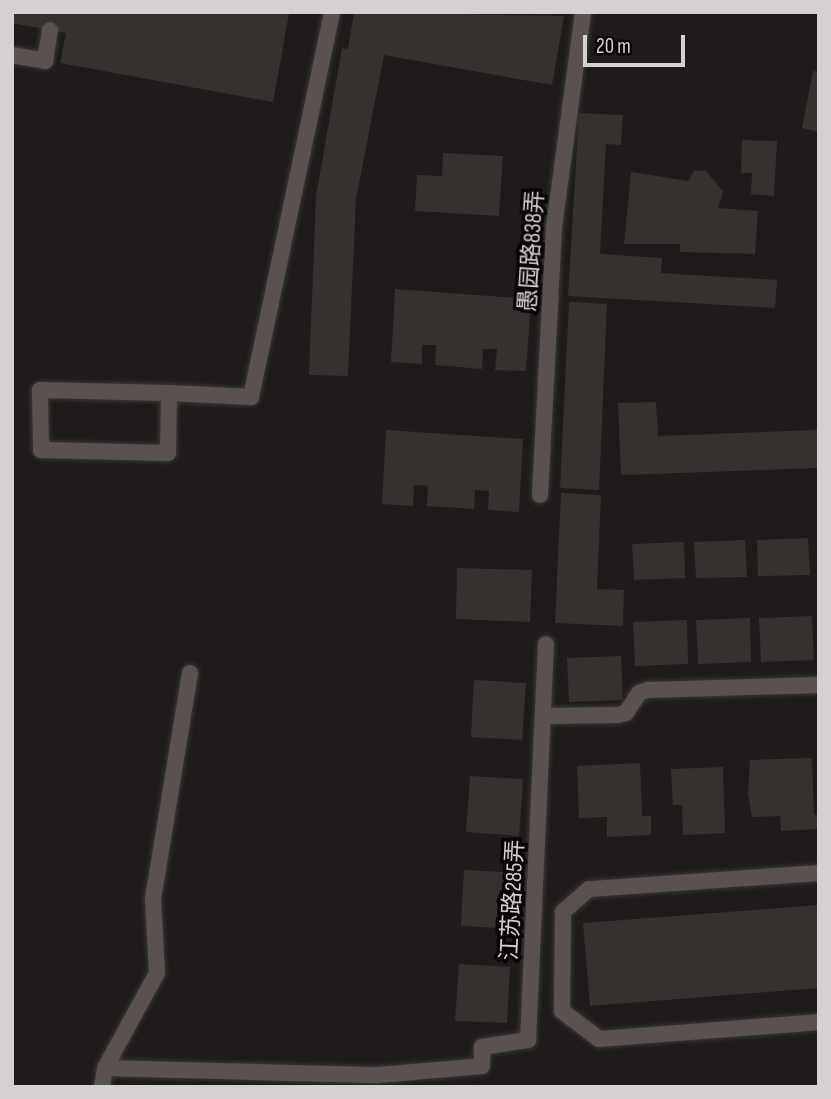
<!DOCTYPE html>
<meta charset="utf-8">
<style>
body{margin:0}
#map{position:relative;width:831px;height:1099px;overflow:hidden;background:#201b1a;font-family:"Sofia Sans Condensed","Noto Sans SC",sans-serif}
div>[style]{position:absolute}
.building>*{inset:0;background:#36302f}
.roads{filter:drop-shadow(0 0 2px #3b3736) drop-shadow(0 0 2px #3b3736)}
.lane>*{height:16px;margin:-8px;padding:0 8px;transform-origin:8px;border-radius:8px;background:#595251}
span{translate:-50% -50%;white-space:nowrap;text-align:center;line-height:1.15;-webkit-text-stroke:7px #080606;paint-order:stroke}
.street-label{font-size:23px;color:#d5d1d1}
.frame{position:absolute;inset:0;border:14px solid #d5d1d1;pointer-events:none}
.scale{position:absolute;left:583px;top:35px;width:102px;height:32px;box-sizing:border-box;border:4px solid #d5d1d1;border-top:0;padding-left:9px;font-size:21px;line-height:24px;white-space:nowrap;color:#d5d1d1;-webkit-text-stroke:5px #080606;paint-order:stroke}
</style>
<div id="map">
<div class="building">
<div style="clip-path:polygon(12px 12px,281px 12px,289px 14px,273px 102px,60px 63px,66px 33px,12px 23px)"></div>
<div style="clip-path:polygon(354px 12px,564px 16px,552px 85px,384px 55px,356px 199px,348px 376px,309px 375px,316px 196px,342px 48px,348px 49px)"></div>
<div style="clip-path:polygon(813px 71px,819px 72px,819px 132px,802px 128px)"></div>
<div style="clip-path:polygon(579px 113px,623px 115px,621px 145px,606px 144px,600px 254px,662px 258px,661px 273px,777px 280px,775px 308px,568px 296px)"></div>
<div style="clip-path:polygon(742px 140px,777px 141px,774px 196px,751px 194px,752px 173px,741px 173px)"></div>
<div style="clip-path:polygon(443px 153px,503px 156px,499px 216px,415px 211px,417px 175px,442px 176px)"></div>
<div style="clip-path:polygon(705px 170px,723px 191px,718px 208px,758px 211px,755px 254px,680px 252px,680px 244px,624px 244px,631px 172px,688px 181px,694px 171px)"></div>
<div style="clip-path:polygon(395px 289px,531px 299px,526px 371px,495px 370px,497px 349px,483px 349px,482px 369px,435px 365px,436px 345px,422px 345px,422px 364px,391px 362px)"></div>
<div style="clip-path:polygon(569px 302px,607px 304px,599px 490px,560px 488px)"></div>
<div style="clip-path:polygon(656px 402px,658px 436px,819px 430px,819px 468px,621px 475px,618px 403px)"></div>
<div style="clip-path:polygon(386px 430px,523px 439px,519px 512px,488px 510px,489px 491px,475px 490px,474px 509px,427px 506px,428px 486px,414px 485px,413px 506px,382px 504px)"></div>
<div style="clip-path:polygon(561px 493px,601px 495px,597px 589px,624px 590px,623px 626px,555px 623px)"></div>
<div style="clip-path:polygon(808px 538px,810px 575px,758px 576px,757px 540px)"></div>
<div style="clip-path:polygon(745px 540px,747px 577px,696px 578px,694px 542px)"></div>
<div style="clip-path:polygon(684px 542px,685px 578px,634px 580px,632px 544px)"></div>
<div style="clip-path:polygon(457px 568px,532px 570px,530px 622px,456px 619px)"></div>
<div style="clip-path:polygon(812px 616px,814px 660px,761px 662px,759px 618px)"></div>
<div style="clip-path:polygon(750px 618px,751px 662px,698px 664px,696px 620px)"></div>
<div style="clip-path:polygon(687px 620px,688px 664px,635px 666px,633px 622px)"></div>
<div style="clip-path:polygon(621px 656px,623px 700px,569px 702px,567px 658px)"></div>
<div style="clip-path:polygon(474px 680px,526px 683px,522px 740px,471px 737px)"></div>
<div style="clip-path:polygon(812px 758px,814px 815px,819px 814px,819px 829px,781px 831px,780px 816px,752px 817px,748px 794px,750px 760px)"></div>
<div style="clip-path:polygon(640px 763px,642px 816px,651px 816px,651px 835px,607px 837px,607px 817px,579px 818px,577px 766px)"></div>
<div style="clip-path:polygon(723px 767px,725px 833px,683px 835px,682px 805px,673px 805px,671px 769px)"></div>
<div style="clip-path:polygon(470px 776px,523px 779px,519px 836px,466px 832px)"></div>
<div style="clip-path:polygon(464px 870px,517px 873px,513px 929px,461px 926px)"></div>
<div style="clip-path:polygon(819px 905px,819px 988px,590px 1006px,583px 923px)"></div>
<div style="clip-path:polygon(459px 964px,510px 967px,507px 1023px,455px 1021px)"></div>
</div>
<div class="roads">
<div class="lane">
<div style="left:12px;top:55px;width:34px;rotate:10deg"></div>
<div style="left:45px;top:61px;width:31px;rotate:-81deg"></div>
<div style="left:169px;top:393px;width:60px;rotate:91deg"></div>
<div style="left:168px;top:453px;width:127px;rotate:-178.6deg"></div>
<div style="left:41px;top:450px;width:60px;rotate:-91deg"></div>
<div style="left:40px;top:390px;width:129px;rotate:1.3deg"></div>
<div style="left:169px;top:393px;width:82px;rotate:2.8deg"></div>
<div style="left:251px;top:397px;width:393px;rotate:-78.1deg"></div>
<div style="left:540px;top:495px;width:268px;rotate:-87deg"></div>
<div style="left:554px;top:227px;width:217px;rotate:-82.3deg"></div>
<div style="left:545px;top:716px;width:73px;rotate:-0.8deg"></div>
<div style="left:618px;top:715px;width:8px;rotate:-14deg"></div>
<div style="left:626px;top:713px;width:24px;rotate:-57deg"></div>
<div style="left:639px;top:693px;width:9px;rotate:-18deg"></div>
<div style="left:648px;top:690px;width:171px;rotate:-1.7deg"></div>
<div style="left:819px;top:873px;width:231px;rotate:176deg"></div>
<div style="left:589px;top:889px;width:35px;rotate:139deg"></div>
<div style="left:563px;top:912px;width:99px;rotate:90.6deg"></div>
<div style="left:562px;top:1011px;width:46px;rotate:37.1deg"></div>
<div style="left:599px;top:1039px;width:221px;rotate:-4.4deg"></div>
<div style="left:105px;top:1068px;width:108px;rotate:-61.3deg"></div>
<div style="left:157px;top:973px;width:74px;rotate:-93.1deg"></div>
<div style="left:153px;top:899px;width:229px;rotate:-80.7deg"></div>
<div style="left:102px;top:1087px;width:19px;rotate:-81deg"></div>
<div style="left:105px;top:1068px;width:273px;rotate:1.5deg"></div>
<div style="left:378px;top:1075px;width:104px;rotate:-4.9deg"></div>
<div style="left:482px;top:1066px;width:19px;rotate:-90deg"></div>
<div style="left:482px;top:1047px;width:47px;rotate:-8.7deg"></div>
<div style="left:528px;top:1040px;width:396px;rotate:-87.4deg"></div>
</div>
</div>
<div class="street-label">
<span style="left:532px;top:251px;rotate:-86deg">愚园路838弄</span>
<span style="left:513px;top:900px;rotate:-87deg">江苏路285弄</span>
</div>
<div class="frame"></div>
<div class="scale">20 m</div>
</div>
